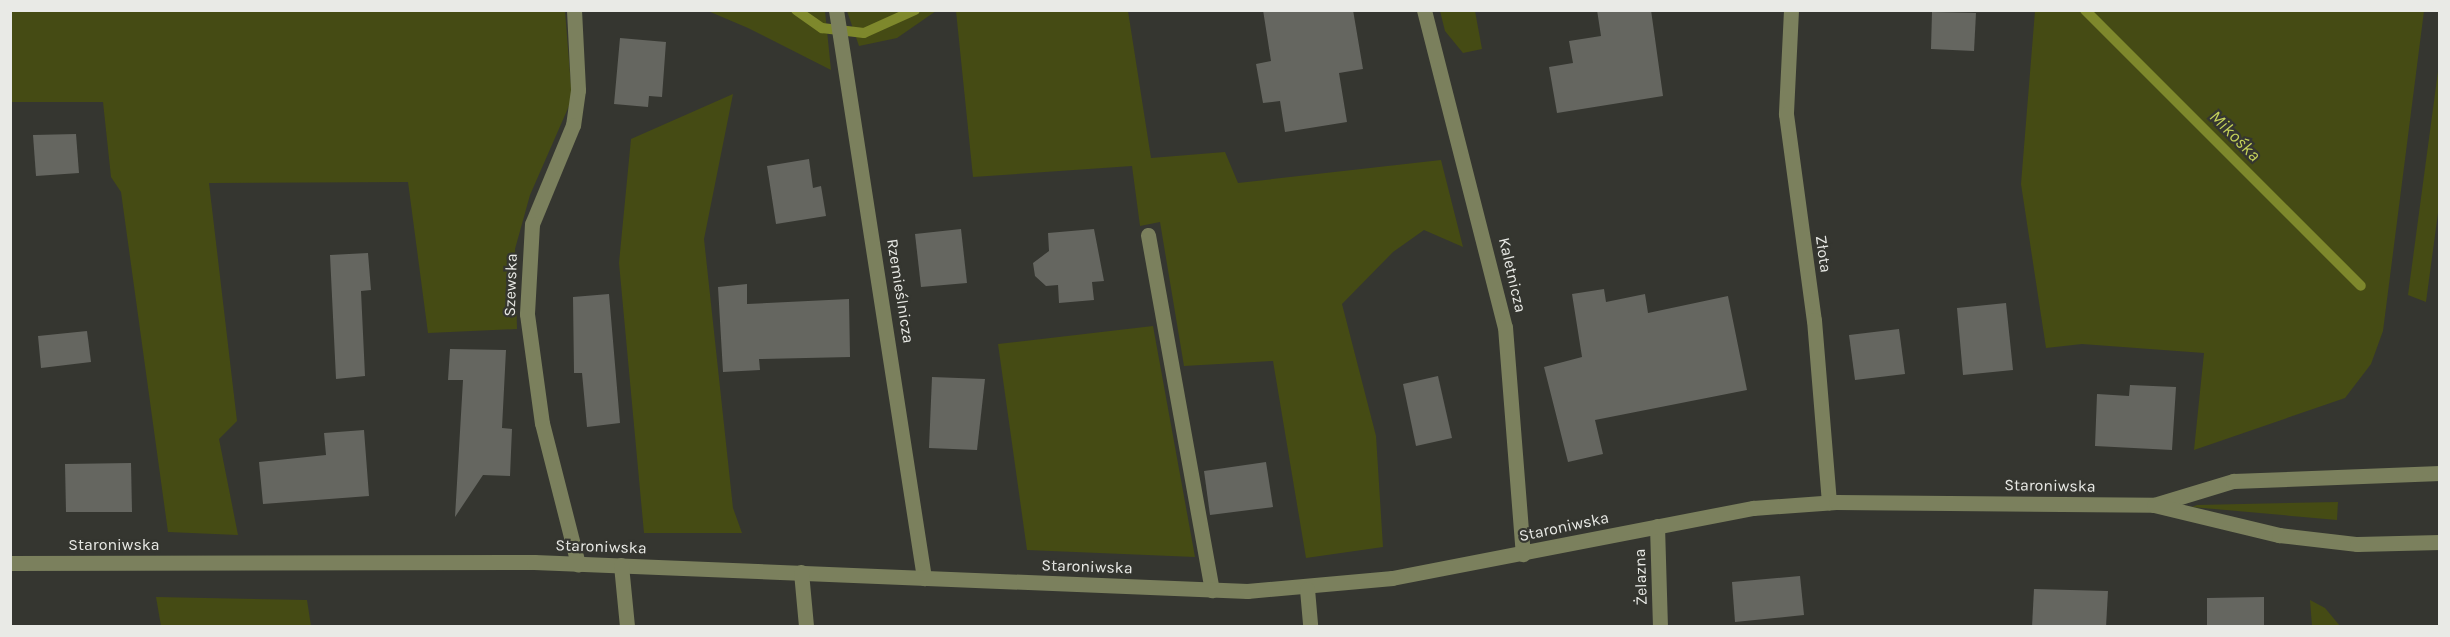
<!DOCTYPE html>
<meta charset="utf-8">
<style>
body{margin:0}
#map{position:relative;width:2450px;height:637px;overflow:hidden;background:#353630;font-family:Karla,sans-serif}
div>[style]{position:absolute}
.green>*{inset:0;background:#454b14}
.stream>*{height:10px;margin:-5px;padding:0 5px;transform-origin:5px;border-radius:5px;background:#7e882c}
.building>*{inset:0;background:#656660}
.minor>*{height:15px;margin:-7.5px;padding:0 7.5px;transform-origin:7.5px;border-radius:7.5px;background:#7b805d}
span{translate:-50% -50%;white-space:nowrap;text-align:center;line-height:1.15;-webkit-text-stroke:4.5px #353630;paint-order:stroke}
.street-label{font-size:16px;color:#e9eae6}
.water-label{font-size:18px;color:#c5d25a;font-style:italic}
.frame{position:absolute;inset:0;border:12px solid #e9eae6;pointer-events:none}
</style>
<div id="map">
<div class="green">
<div style="clip-path:polygon(10px 11px,565px 11px,572px 99px,530px 195px,515px 249px,517px 329px,428px 333px,408px 182px,209px 183px,237px 421px,219px 439px,238px 535px,168px 532px,121px 192px,111px 177px,103px 102px,11px 102px)"></div>
<div style="clip-path:polygon(708px 11px,825px 11px,831px 70px,748px 28px)"></div>
<div style="clip-path:polygon(847px 11px,848px 10px,936px 11px,897px 38px,859px 46px)"></div>
<div style="clip-path:polygon(956px 11px,1128px 11px,1151px 158px,1225px 152px,1238px 183px,1441px 160px,1463px 247px,1424px 230px,1393px 252px,1342px 304px,1376px 436px,1383px 547px,1306px 558px,1273px 361px,1184px 366px,1160px 222px,1140px 226px,1132px 166px,973px 177px)"></div>
<div style="clip-path:polygon(1440px 11px,1475px 11px,1482px 49px,1463px 53px,1445px 31px)"></div>
<div style="clip-path:polygon(2035px 11px,2424px 11px,2383px 331px,2371px 364px,2345px 398px,2194px 450px,2204px 353px,2082px 344px,2046px 348px,2021px 184px)"></div>
<div style="clip-path:polygon(2439px 64px,2440px 198px,2426px 302px,2408px 295px)"></div>
<div style="clip-path:polygon(733px 94px,704px 239px,733px 508px,742px 533px,644px 533px,619px 263px,631px 139px)"></div>
<div style="clip-path:polygon(1153px 326px,1195px 557px,1027px 550px,998px 344px)"></div>
<div style="clip-path:polygon(2338px 502px,2337px 520px,2192px 507px,2197px 505px)"></div>
<div style="clip-path:polygon(156px 597px,307px 600px,311px 626px,161px 626px)"></div>
<div style="clip-path:polygon(2310px 600px,2325px 608px,2340px 626px,2312px 626px)"></div>
</div>
<div class="stream">
<div style="left:796px;top:10px;width:32px;rotate:35deg"></div>
<div style="left:822px;top:28px;width:42px;rotate:6.8deg"></div>
<div style="left:864px;top:33px;width:56px;rotate:-24.3deg"></div>
<div style="left:2085px;top:10px;width:390px;rotate:45deg"></div>
</div>
<div class="building">
<div style="clip-path:polygon(1263px 10px,1353px 10px,1363px 69px,1339px 73px,1347px 122px,1285px 132px,1280px 101px,1263px 103px,1256px 64px,1271px 61px)"></div>
<div style="clip-path:polygon(1597px 10px,1651px 10px,1663px 96px,1557px 113px,1549px 67px,1573px 63px,1569px 41px,1601px 36px)"></div>
<div style="clip-path:polygon(1932px 12px,1976px 13px,1974px 51px,1931px 49px)"></div>
<div style="clip-path:polygon(620px 38px,666px 42px,662px 97px,649px 96px,648px 107px,614px 104px)"></div>
<div style="clip-path:polygon(76px 134px,79px 173px,36px 176px,33px 135px)"></div>
<div style="clip-path:polygon(809px 159px,813px 188px,821px 186px,826px 216px,776px 224px,767px 166px)"></div>
<div style="clip-path:polygon(961px 229px,967px 283px,921px 287px,915px 234px)"></div>
<div style="clip-path:polygon(1094px 229px,1104px 281px,1092px 282px,1094px 300px,1059px 303px,1058px 285px,1046px 286px,1035px 276px,1033px 263px,1049px 251px,1048px 233px)"></div>
<div style="clip-path:polygon(368px 253px,371px 290px,361px 291px,365px 376px,336px 379px,330px 255px)"></div>
<div style="clip-path:polygon(747px 284px,747px 304px,849px 299px,850px 357px,759px 359px,760px 370px,723px 372px,718px 287px)"></div>
<div style="clip-path:polygon(1604px 289px,1606px 302px,1645px 294px,1648px 313px,1728px 296px,1747px 390px,1595px 420px,1603px 454px,1568px 462px,1544px 367px,1582px 357px,1572px 294px)"></div>
<div style="clip-path:polygon(609px 294px,620px 423px,587px 427px,582px 373px,574px 373px,573px 297px)"></div>
<div style="clip-path:polygon(2006px 303px,2013px 370px,1963px 375px,1957px 308px)"></div>
<div style="clip-path:polygon(1899px 329px,1905px 374px,1855px 380px,1849px 335px)"></div>
<div style="clip-path:polygon(87px 331px,91px 362px,41px 368px,38px 336px)"></div>
<div style="clip-path:polygon(450px 349px,506px 350px,502px 428px,512px 429px,510px 476px,483px 475px,455px 517px,463px 380px,448px 380px)"></div>
<div style="clip-path:polygon(1438px 376px,1452px 438px,1416px 446px,1403px 384px)"></div>
<div style="clip-path:polygon(932px 377px,985px 379px,977px 450px,929px 448px)"></div>
<div style="clip-path:polygon(2130px 385px,2176px 387px,2172px 450px,2095px 446px,2097px 394px,2129px 396px)"></div>
<div style="clip-path:polygon(364px 430px,369px 496px,263px 504px,259px 462px,326px 455px,324px 433px)"></div>
<div style="clip-path:polygon(1266px 462px,1273px 507px,1210px 515px,1204px 471px)"></div>
<div style="clip-path:polygon(131px 463px,132px 512px,66px 512px,65px 464px)"></div>
<div style="clip-path:polygon(1800px 576px,1804px 615px,1735px 622px,1732px 582px)"></div>
<div style="clip-path:polygon(2034px 589px,2108px 591px,2106px 627px,2032px 627px)"></div>
<div style="clip-path:polygon(2264px 597px,2264px 627px,2207px 627px,2207px 598px)"></div>
</div>
<div class="minor">
<div style="left:574px;top:10px;width:80px;rotate:87.1deg"></div>
<div style="left:578px;top:90px;width:35px;rotate:98deg"></div>
<div style="left:573px;top:125px;width:107px;rotate:112.5deg"></div>
<div style="left:532px;top:224px;width:90px;rotate:93.2deg"></div>
<div style="left:527px;top:314px;width:110px;rotate:82.2deg"></div>
<div style="left:542px;top:423px;width:146px;rotate:75.7deg"></div>
<div style="left:836px;top:10px;width:575px;rotate:81.19deg"></div>
<div style="left:1424px;top:10px;width:327px;rotate:75.7deg"></div>
<div style="left:1505px;top:327px;width:228px;rotate:85.5deg"></div>
<div style="left:1791px;top:10px;width:104px;rotate:92.8deg"></div>
<div style="left:1786px;top:114px;width:208px;rotate:82.3deg"></div>
<div style="left:1814px;top:320px;width:183px;rotate:85.3deg"></div>
<div style="left:1148px;top:235px;width:361px;rotate:79.8deg"></div>
<div style="left:2154px;top:505px;width:83px;rotate:-16.9deg"></div>
<div style="left:2233px;top:481px;width:207px;rotate:-2.2deg"></div>
<div style="left:1657px;top:526px;width:100px;rotate:88.3deg"></div>
<div style="left:10px;top:563px;width:524px;rotate:-0.11deg"></div>
<div style="left:534px;top:562px;width:714px;rotate:2.33deg"></div>
<div style="left:1247px;top:591px;width:146px;rotate:-5.1deg"></div>
<div style="left:1392px;top:578px;width:368px;rotate:-11deg"></div>
<div style="left:1753px;top:508px;width:83px;rotate:-4.1deg"></div>
<div style="left:1836px;top:502px;width:318px;rotate:0.5deg"></div>
<div style="left:2154px;top:505px;width:129px;rotate:13.5deg"></div>
<div style="left:2279px;top:535px;width:79px;rotate:6.6deg"></div>
<div style="left:2357px;top:544px;width:83px;rotate:-1.4deg"></div>
<div style="left:621px;top:565px;width:61px;rotate:84.4deg"></div>
<div style="left:801px;top:572px;width:54px;rotate:84.7deg"></div>
<div style="left:1307px;top:589px;width:37px;rotate:85deg"></div>
</div>
<div class="street-label">
<span style="left:1823px;top:254px;rotate:82deg">Złota</span>
<span style="left:1512px;top:275px;rotate:77deg">Kaletnicza</span>
<span style="left:511px;top:285px;rotate:-88deg">Szewska</span>
<span style="left:900px;top:291px;rotate:81deg">Rzemieślnicza</span>
<span style="left:2050px;top:486px;rotate:1deg">Staroniwska</span>
<span style="left:1564px;top:527px;rotate:-12deg">Staroniwska</span>
<span style="left:114px;top:545px">Staroniwska</span>
<span style="left:601px;top:547px;rotate:2deg">Staroniwska</span>
<span style="left:1087px;top:567px;rotate:2deg">Staroniwska</span>
<span style="left:1641px;top:577px;rotate:-92deg">Żelazna</span>
</div>
<div class="water-label">
<span style="left:2235px;top:136px;rotate:45deg">Mikośka</span>
</div>
<div class="frame"></div>
</div>
